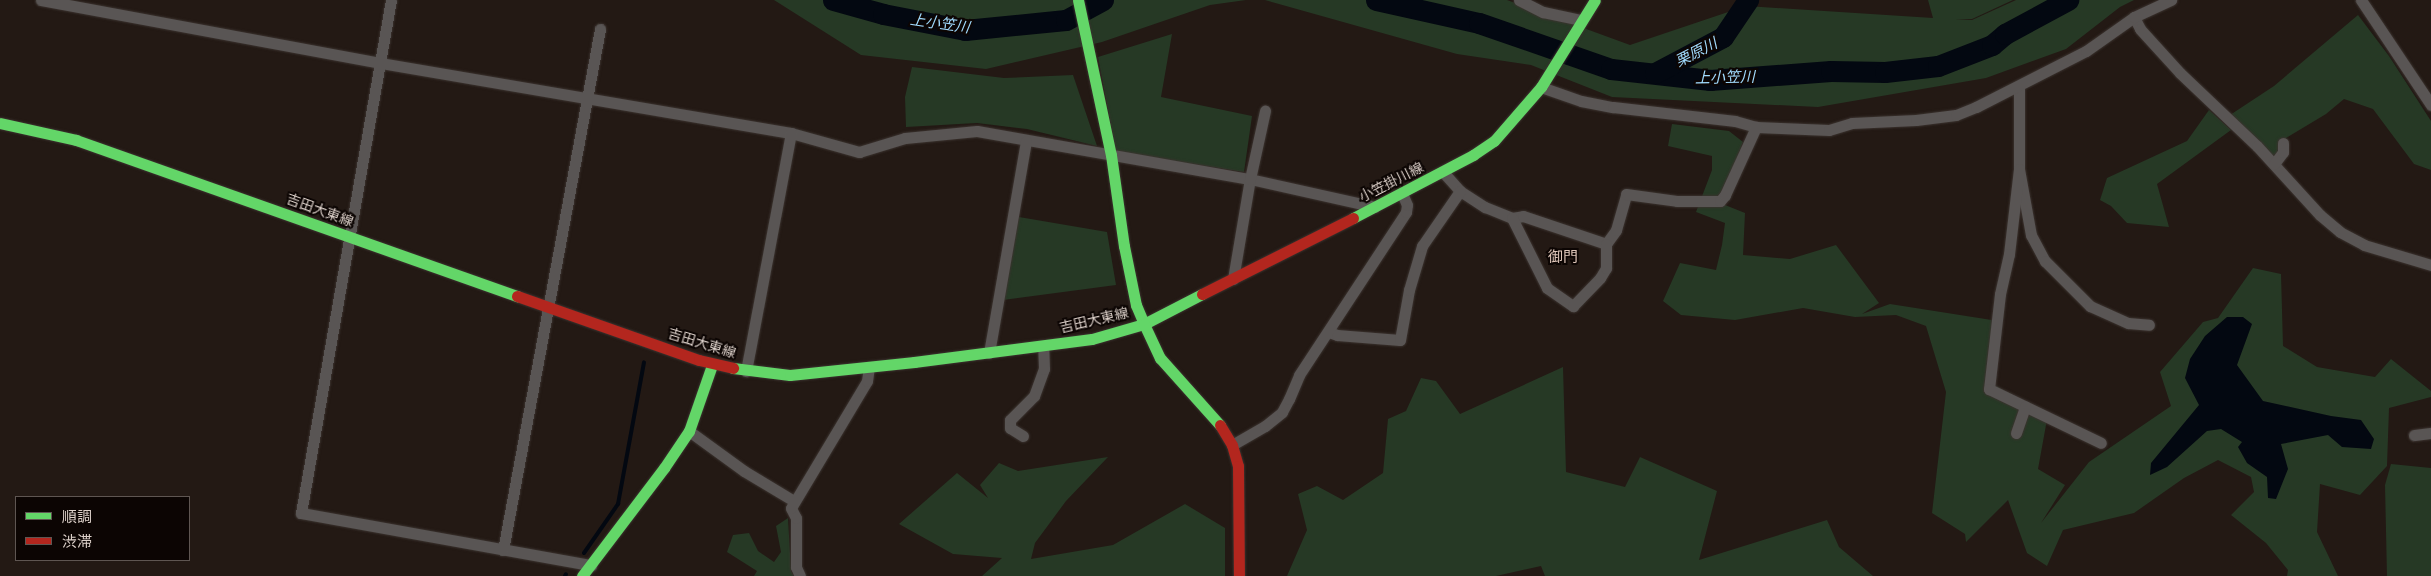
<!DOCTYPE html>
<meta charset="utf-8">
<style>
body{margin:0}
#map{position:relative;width:2431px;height:576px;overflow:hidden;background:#231914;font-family:"Noto Sans","Noto Sans JP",sans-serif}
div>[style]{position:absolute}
.green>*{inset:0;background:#263925}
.water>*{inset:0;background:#030811}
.stream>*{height:4px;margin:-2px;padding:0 2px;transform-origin:2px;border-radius:2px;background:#030811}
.river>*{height:21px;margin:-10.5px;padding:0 10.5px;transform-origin:10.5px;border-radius:10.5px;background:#030811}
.roads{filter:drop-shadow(0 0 1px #3b332f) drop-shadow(0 0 1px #3b332f)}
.street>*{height:11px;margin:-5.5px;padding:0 5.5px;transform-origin:5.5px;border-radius:5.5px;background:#595554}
.fast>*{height:11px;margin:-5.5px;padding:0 5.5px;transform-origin:5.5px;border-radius:5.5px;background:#63d668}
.jam>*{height:11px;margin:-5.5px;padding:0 5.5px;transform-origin:5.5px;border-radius:5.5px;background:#b3261e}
span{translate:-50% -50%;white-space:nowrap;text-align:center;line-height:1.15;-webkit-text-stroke:4px #0c0503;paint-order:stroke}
.street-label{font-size:14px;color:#dcd0c9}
.water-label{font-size:15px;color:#a0dafd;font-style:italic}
.neighbourhood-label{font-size:15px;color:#dfc7ba}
.legend{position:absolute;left:15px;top:496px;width:175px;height:65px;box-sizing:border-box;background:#0c0503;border:1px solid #5f5652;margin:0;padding:6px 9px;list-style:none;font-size:15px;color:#dcd0c9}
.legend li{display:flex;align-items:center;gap:10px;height:25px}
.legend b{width:25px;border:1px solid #5f5652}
</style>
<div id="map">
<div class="green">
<div style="clip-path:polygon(774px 0,1246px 0,1210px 5px,1102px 42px,986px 69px,861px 55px)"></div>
<div style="clip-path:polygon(1265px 0,1507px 0,1630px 45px,1746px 6px,1933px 18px,1928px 0,2013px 0,1972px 19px,1955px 19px,1972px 20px,2016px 0,2134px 0,2120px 7px,2066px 49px,1986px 78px,1818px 107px,1612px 97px,1531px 65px,1457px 54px)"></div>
<div style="clip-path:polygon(2358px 15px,2389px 56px,2431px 121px,2431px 170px,2414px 164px,2373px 109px,2344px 99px,2326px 114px,2286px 138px,2277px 164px,2230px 115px,2274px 86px)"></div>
<div style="clip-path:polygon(1172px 34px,1161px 97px,1252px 116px,1244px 172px,1116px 152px,1098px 57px)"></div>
<div style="clip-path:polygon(912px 67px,1004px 78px,1073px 75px,1097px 146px,1027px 129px,977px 123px,906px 127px,905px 97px)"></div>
<div style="clip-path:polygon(2209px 110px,2231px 130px,2157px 184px,2169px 227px,2127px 223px,2111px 206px,2100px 200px,2107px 178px,2187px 141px)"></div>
<div style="clip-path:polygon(1672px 124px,1729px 131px,1743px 142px,1722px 196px,1725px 205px,1745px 213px,1743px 255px,1790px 259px,1836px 245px,1879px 303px,1862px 314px,1890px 304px,1998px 321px,1993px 384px,2048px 414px,2038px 469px,2065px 485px,2041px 523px,2089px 462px,2171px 406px,2160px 372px,2203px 322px,2218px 318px,2253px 268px,2281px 274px,2283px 346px,2317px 367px,2375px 377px,2391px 359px,2431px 391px,2431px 397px,2389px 408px,2387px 466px,2360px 495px,2320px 484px,2317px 532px,2338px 576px,2287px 576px,2288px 570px,2266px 543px,2231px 515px,2254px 492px,2251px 477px,2218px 460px,2184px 478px,2134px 513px,2063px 530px,2047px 566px,2027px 553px,2008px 500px,1966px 542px,1965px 534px,1932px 513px,1946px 392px,1926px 326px,1896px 315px,1855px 317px,1803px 308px,1735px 320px,1681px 315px,1663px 301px,1680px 263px,1716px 270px,1722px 245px,1725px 223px,1696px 212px,1712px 170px,1712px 156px,1668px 146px)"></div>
<div style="clip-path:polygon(1019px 217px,1107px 232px,1116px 285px,1003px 300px)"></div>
<div style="clip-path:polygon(1563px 367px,1566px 472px,1625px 487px,1640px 457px,1717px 491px,1699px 560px,1827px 520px,1839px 547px,1873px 576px,1545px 576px,1541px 566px,1496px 576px,1287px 576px,1307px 530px,1298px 494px,1317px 486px,1343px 500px,1383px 473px,1388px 419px,1406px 411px,1421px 378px,1436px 381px,1460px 414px)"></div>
<div style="clip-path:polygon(1108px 457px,1066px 501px,1035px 543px,1031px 559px,1113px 545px,1185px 504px,1225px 528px,1225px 576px,982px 576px,1002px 558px,953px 554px,899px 524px,957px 473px,988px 498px,980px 485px,999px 463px,1018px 471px)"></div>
<div style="clip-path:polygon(2391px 464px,2431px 468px,2431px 576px,2387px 576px,2385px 485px)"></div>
<div style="clip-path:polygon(788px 518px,791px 571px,794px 576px,754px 576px,757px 571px,727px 552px,733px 535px,749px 533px,758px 551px,774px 562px,781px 552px,776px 526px)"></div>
</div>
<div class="water">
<div style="clip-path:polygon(2227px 317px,2243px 317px,2252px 324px,2237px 365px,2263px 401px,2331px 416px,2361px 420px,2374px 439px,2371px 449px,2342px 447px,2328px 435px,2281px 444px,2288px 469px,2276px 499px,2268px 498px,2267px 477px,2247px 463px,2238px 447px,2242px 442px,2221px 429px,2207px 431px,2167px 467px,2150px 475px,2151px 463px,2199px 405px,2185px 378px,2190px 359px,2205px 336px)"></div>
</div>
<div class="stream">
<div style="left:584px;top:553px;width:60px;rotate:-55.2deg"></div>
<div style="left:618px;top:504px;width:144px;rotate:-79.6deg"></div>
<div style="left:565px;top:576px;width:2px;rotate:-63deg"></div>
</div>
<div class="river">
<div style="left:833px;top:0;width:52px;rotate:15.6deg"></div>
<div style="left:883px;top:14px;width:84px;rotate:11deg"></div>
<div style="left:965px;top:30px;width:101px;rotate:-5.7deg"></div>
<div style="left:1066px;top:20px;width:42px;rotate:-28.4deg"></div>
<div style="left:1376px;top:0;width:106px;rotate:12.6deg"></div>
<div style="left:1479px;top:23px;width:140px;rotate:19.2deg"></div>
<div style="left:1611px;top:69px;width:100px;rotate:6.3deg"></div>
<div style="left:1710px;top:80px;width:121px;rotate:-4.3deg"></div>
<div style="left:1831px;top:71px;width:54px;rotate:1.1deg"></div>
<div style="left:1885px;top:72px;width:53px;rotate:-6.5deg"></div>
<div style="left:1938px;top:66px;width:58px;rotate:-21.3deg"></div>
<div style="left:1992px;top:45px;width:17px;rotate:-40deg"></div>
<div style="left:2005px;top:34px;width:72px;rotate:-28.4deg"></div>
<div style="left:1655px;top:73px;width:77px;rotate:-27.9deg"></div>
<div style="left:1723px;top:37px;width:45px;rotate:-56deg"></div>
</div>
<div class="roads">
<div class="street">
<div style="left:41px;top:0;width:346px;rotate:10.5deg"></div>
<div style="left:381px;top:63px;width:416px;rotate:9.7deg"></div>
<div style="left:791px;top:133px;width:71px;rotate:15.6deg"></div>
<div style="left:859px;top:152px;width:48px;rotate:-16.9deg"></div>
<div style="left:905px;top:138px;width:72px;rotate:-5.6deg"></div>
<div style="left:977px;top:131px;width:277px;rotate:10deg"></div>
<div style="left:1250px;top:179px;width:128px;rotate:12.6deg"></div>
<div style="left:391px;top:0;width:521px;rotate:99.95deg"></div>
<div style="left:301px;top:513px;width:295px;rotate:10.2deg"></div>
<div style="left:1519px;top:0;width:27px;rotate:27deg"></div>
<div style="left:1543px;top:12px;width:38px;rotate:12deg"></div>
<div style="left:2361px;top:0;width:126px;rotate:56.3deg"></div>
<div style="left:2134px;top:17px;width:13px;rotate:63deg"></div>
<div style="left:2140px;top:29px;width:59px;rotate:47.7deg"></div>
<div style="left:2180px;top:73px;width:106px;rotate:43.5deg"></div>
<div style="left:2257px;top:146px;width:93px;rotate:47.6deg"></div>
<div style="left:2320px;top:215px;width:26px;rotate:40deg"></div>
<div style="left:2340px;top:232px;width:27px;rotate:28deg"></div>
<div style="left:2364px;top:245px;width:70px;rotate:16.6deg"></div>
<div style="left:2019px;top:86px;width:83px;rotate:90deg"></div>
<div style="left:2019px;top:169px;width:67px;rotate:79.7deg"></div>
<div style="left:2031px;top:235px;width:30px;rotate:62deg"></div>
<div style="left:2045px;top:261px;width:64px;rotate:45deg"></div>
<div style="left:2090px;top:306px;width:42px;rotate:24.1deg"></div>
<div style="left:2128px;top:323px;width:21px;rotate:5deg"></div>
<div style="left:1541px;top:87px;width:42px;rotate:19.3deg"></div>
<div style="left:1581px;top:101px;width:33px;rotate:11deg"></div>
<div style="left:1613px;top:107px;width:123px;rotate:6.5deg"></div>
<div style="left:1735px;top:121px;width:22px;rotate:16deg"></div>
<div style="left:1756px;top:127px;width:73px;rotate:2.4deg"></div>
<div style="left:1829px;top:130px;width:24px;rotate:-17deg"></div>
<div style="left:1852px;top:123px;width:64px;rotate:-2.7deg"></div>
<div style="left:1916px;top:120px;width:40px;rotate:-7.1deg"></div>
<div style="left:1956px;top:115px;width:22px;rotate:-22deg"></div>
<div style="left:1976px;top:107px;width:123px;rotate:-27deg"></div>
<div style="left:2086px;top:51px;width:59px;rotate:-35.3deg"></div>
<div style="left:2134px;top:17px;width:41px;rotate:-24.7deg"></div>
<div style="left:2274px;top:164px;width:15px;rotate:-53deg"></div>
<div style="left:2283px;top:152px;width:9px;rotate:-90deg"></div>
<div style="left:2019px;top:169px;width:86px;rotate:96.7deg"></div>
<div style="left:2009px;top:254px;width:41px;rotate:102.7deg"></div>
<div style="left:2000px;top:294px;width:96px;rotate:96.6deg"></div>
<div style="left:1989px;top:389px;width:124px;rotate:25.7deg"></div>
<div style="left:1443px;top:172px;width:25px;rotate:48deg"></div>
<div style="left:1460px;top:191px;width:30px;rotate:33deg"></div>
<div style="left:1485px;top:207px;width:29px;rotate:22deg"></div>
<div style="left:1512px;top:218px;width:11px;rotate:-10deg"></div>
<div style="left:1523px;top:216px;width:88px;rotate:18.6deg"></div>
<div style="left:1606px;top:244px;width:17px;rotate:-54deg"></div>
<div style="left:1616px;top:230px;width:37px;rotate:-74deg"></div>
<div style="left:1626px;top:194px;width:51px;rotate:7.8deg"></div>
<div style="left:1677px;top:201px;width:43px"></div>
<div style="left:1720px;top:201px;width:8px;rotate:-50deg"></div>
<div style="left:1725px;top:195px;width:75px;rotate:-65.5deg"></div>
<div style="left:1512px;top:218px;width:78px;rotate:63.4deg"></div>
<div style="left:1547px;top:288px;width:32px;rotate:35deg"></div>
<div style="left:1573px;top:306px;width:39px;rotate:-46deg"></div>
<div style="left:1600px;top:278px;width:12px;rotate:-59deg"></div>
<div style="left:1606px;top:268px;width:24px;rotate:-90deg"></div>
<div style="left:1233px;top:279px;width:101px;rotate:-80.4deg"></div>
<div style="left:1250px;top:179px;width:70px;rotate:-77.6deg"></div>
<div style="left:1329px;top:332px;width:9px;rotate:21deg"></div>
<div style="left:1337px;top:335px;width:63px;rotate:4.5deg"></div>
<div style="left:1400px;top:340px;width:51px;rotate:-79.8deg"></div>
<div style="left:1409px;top:290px;width:46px;rotate:-73.5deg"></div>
<div style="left:1422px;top:246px;width:67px;rotate:-55.4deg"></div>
<div style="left:989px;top:353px;width:215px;rotate:-80.1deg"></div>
<div style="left:746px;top:371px;width:242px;rotate:-79.3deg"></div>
<div style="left:689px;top:431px;width:68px;rotate:36deg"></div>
<div style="left:744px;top:471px;width:58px;rotate:31deg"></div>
<div style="left:2016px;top:433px;width:28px;rotate:-71deg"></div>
<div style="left:2414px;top:435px;width:17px;rotate:-7deg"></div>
<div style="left:1023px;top:436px;width:15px;rotate:-148deg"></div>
<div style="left:1010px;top:428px;width:8px;rotate:-90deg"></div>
<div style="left:1010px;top:420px;width:34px;rotate:-45deg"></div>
<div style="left:1034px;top:396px;width:29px;rotate:-70deg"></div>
<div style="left:1044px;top:369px;width:23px;rotate:-92deg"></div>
<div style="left:1232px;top:445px;width:38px;rotate:-30deg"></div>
<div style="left:1265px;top:426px;width:22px;rotate:-39deg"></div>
<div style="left:1282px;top:412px;width:15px;rotate:-62deg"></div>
<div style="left:1289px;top:399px;width:26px;rotate:-67deg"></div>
<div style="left:1299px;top:375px;width:195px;rotate:-56.7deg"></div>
<div style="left:1406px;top:212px;width:7px;rotate:-82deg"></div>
<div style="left:1407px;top:205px;width:13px;rotate:-113deg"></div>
<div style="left:503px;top:550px;width:530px;rotate:-79.45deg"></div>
<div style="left:800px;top:576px;width:10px;rotate:-114deg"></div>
<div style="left:796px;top:567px;width:49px;rotate:-90deg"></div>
<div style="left:796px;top:518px;width:11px;rotate:-117deg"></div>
<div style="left:791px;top:508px;width:148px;rotate:-59.1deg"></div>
<div style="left:867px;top:381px;width:14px;rotate:-82deg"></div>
</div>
<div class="fast">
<div style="left:1078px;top:0;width:158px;rotate:78deg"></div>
<div style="left:1111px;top:155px;width:92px;rotate:81.9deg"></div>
<div style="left:1124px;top:246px;width:60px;rotate:78.5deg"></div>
<div style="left:1136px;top:305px;width:21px;rotate:67deg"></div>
<div style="left:1144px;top:324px;width:65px;rotate:-27.3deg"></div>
<div style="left:0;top:123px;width:78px;rotate:12.6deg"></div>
<div style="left:76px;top:140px;width:468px;rotate:19.5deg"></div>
<div style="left:1353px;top:218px;width:136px;rotate:-27.7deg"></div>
<div style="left:1473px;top:155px;width:25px;rotate:-34deg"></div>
<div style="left:1494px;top:141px;width:72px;rotate:-49deg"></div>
<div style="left:1541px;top:87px;width:102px;rotate:-58.2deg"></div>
<div style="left:733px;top:368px;width:57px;rotate:7deg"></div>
<div style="left:790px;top:375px;width:125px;rotate:-6deg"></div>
<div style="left:914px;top:362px;width:179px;rotate:-7.4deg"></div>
<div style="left:1092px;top:339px;width:54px;rotate:-16.1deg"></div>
<div style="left:1144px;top:324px;width:38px;rotate:65deg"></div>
<div style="left:1160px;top:358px;width:90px;rotate:48.2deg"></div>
<div style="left:582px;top:576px;width:136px;rotate:-52.8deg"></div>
<div style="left:664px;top:468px;width:45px;rotate:-56deg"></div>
<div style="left:689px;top:431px;width:70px;rotate:-70.8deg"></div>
</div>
<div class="jam">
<div style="left:1202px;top:294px;width:169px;rotate:-26.7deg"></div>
<div style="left:517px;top:296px;width:193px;rotate:19.4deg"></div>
<div style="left:699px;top:360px;width:35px;rotate:13deg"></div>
<div style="left:1220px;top:425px;width:23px;rotate:59deg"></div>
<div style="left:1232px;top:445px;width:22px;rotate:74deg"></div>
<div style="left:1238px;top:466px;width:110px;rotate:89.5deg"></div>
</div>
</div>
<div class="street-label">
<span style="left:1391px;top:182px;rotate:-27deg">小笠掛川線</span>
<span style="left:320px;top:210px;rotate:20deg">吉田大東線</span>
<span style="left:1094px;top:320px;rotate:-13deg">吉田大東線</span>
<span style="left:702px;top:343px;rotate:17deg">吉田大東線</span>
</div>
<div class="water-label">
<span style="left:940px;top:23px;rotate:8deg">上小笠川</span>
<span style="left:1696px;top:52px;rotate:-27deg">栗原川</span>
<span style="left:1725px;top:77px;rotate:-1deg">上小笠川</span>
</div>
<div class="neighbourhood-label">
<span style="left:1563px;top:257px">御門</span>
</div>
<ul class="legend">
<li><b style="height:6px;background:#63d668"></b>順調</li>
<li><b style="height:6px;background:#b3261e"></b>渋滞</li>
</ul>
</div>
